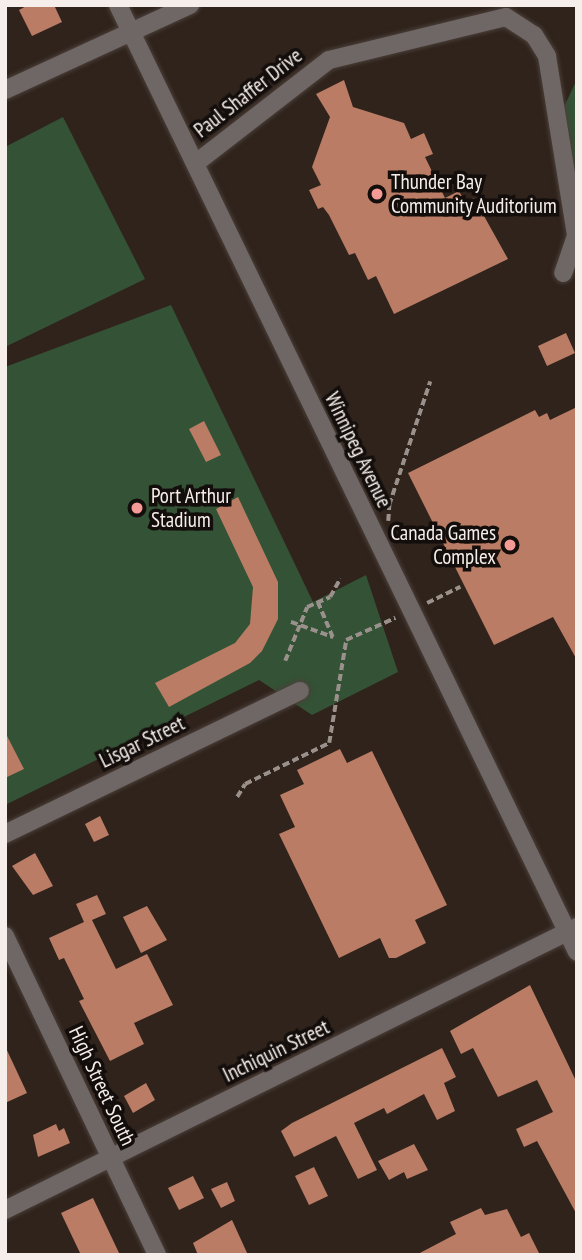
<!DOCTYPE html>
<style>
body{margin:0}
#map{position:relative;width:582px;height:1260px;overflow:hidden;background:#2f231c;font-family:"PT Sans Narrow",sans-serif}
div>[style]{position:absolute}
.green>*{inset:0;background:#345235}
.building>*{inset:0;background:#ba7c65}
.path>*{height:3.5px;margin-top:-1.75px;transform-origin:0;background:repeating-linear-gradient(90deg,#9b918c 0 7px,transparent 0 10.5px)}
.roads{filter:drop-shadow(0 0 2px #4b3f39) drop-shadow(0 0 2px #4b3f39)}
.minor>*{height:18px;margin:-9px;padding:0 9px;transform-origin:9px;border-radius:9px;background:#6f6765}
.tertiary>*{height:18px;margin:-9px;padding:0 9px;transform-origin:9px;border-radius:9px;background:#6f6765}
.dots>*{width:19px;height:19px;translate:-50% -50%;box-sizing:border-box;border:4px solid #130e0b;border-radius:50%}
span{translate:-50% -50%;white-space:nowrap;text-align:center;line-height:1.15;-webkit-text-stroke:7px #130e0b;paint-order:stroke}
.street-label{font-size:21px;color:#f6eeea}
.poi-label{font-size:21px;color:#f6eeea}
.left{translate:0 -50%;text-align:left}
.right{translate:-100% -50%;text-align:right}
.frame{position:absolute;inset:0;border:7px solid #f6eeea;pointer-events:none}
</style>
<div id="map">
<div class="green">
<div style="clip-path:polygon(577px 79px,577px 182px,564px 107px)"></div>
<div style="clip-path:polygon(63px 117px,145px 279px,5px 347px,5px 147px)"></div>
<div style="clip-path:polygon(171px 305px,313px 602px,366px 575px,398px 672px,312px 715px,259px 680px,5px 805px,5px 367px)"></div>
</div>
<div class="building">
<div style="clip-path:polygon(28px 5px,54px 5px,62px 22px,32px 36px,19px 10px)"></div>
<div style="clip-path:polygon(344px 80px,353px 107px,404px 123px,411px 139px,424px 133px,433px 154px,425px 157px,445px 198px,459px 191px,465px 202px,474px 198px,508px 259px,394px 314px,376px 276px,368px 280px,355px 253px,349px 255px,329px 215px,323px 207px,318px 209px,309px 190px,321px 185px,312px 167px,330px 117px,316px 94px)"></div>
<div style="clip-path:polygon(566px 333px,575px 353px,547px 366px,538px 346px)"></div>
<div style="clip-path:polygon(577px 407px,577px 660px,553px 617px,494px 645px,408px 473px,535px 410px,539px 417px,547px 413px,550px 420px)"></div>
<div style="clip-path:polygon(204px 421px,221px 455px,206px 462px,189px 429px)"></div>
<div style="clip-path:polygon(238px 497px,278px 582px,278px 619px,262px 651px,250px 663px,169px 707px,155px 683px,235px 643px,250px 624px,253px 587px,216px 509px)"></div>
<div style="clip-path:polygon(5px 732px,24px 769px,5px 778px)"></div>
<div style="clip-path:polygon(340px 749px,347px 763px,372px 751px,447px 905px,415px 920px,426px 943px,396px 958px,389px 958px,380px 938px,339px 958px,279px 834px,295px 827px,280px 795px,304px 784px,297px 770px)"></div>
<div style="clip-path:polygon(100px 816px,109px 835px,94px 842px,85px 824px)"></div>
<div style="clip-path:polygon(35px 853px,53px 886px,33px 895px,12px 866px)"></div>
<div style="clip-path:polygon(97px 895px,106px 914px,92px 920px,116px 969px,147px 954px,173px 1005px,134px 1023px,144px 1044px,110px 1061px,79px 1001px,84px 999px,64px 958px,59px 960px,49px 938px,84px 922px,76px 904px)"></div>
<div style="clip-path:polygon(147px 906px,167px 940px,141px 953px,123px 917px)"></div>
<div style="clip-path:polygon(530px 985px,577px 1083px,577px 1215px,537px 1141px,524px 1147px,516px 1129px,553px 1112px,537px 1080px,498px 1097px,473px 1048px,461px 1054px,450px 1031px)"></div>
<div style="clip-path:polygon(5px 1046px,27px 1093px,5px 1103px)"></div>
<div style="clip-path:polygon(442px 1048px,456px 1077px,444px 1083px,455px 1111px,437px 1120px,424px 1094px,387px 1114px,384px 1108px,354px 1123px,377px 1170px,358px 1179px,336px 1136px,294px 1157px,281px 1131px,292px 1123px)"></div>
<div style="clip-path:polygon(146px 1083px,155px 1100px,133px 1113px,124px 1096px)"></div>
<div style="clip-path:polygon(56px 1124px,59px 1131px,64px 1128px,70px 1143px,38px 1157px,33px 1135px)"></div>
<div style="clip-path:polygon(414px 1144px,428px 1170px,407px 1179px,404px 1172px,389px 1180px,378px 1161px)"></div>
<div style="clip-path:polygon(314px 1167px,328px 1196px,309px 1205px,295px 1176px)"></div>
<div style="clip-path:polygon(193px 1176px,204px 1198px,179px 1210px,168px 1188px)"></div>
<div style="clip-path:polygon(227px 1182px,235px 1201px,221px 1208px,211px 1189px)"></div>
<div style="clip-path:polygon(93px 1198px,120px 1255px,81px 1255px,70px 1232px,61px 1213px)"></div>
<div style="clip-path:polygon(481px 1208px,485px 1215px,507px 1209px,521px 1237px,529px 1233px,540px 1255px,416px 1255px,456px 1234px,450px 1222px)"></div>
<div style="clip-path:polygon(232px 1220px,248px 1255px,198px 1255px,193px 1243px)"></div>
</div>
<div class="path">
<div style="left:388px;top:521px;width:16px;rotate:-86deg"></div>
<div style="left:389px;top:505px;width:130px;rotate:-71.6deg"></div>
<div style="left:318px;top:602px;width:38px;rotate:67deg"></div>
<div style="left:427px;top:603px;width:37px;rotate:-26deg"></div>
<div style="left:291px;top:622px;width:45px;rotate:19.7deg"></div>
<div style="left:285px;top:661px;width:58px;rotate:-67.8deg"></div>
<div style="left:307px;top:607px;width:25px;rotate:-23deg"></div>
<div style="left:330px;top:597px;width:21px;rotate:-61deg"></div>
<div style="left:237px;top:797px;width:15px;rotate:-58deg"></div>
<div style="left:245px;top:784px;width:93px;rotate:-26deg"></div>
<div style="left:329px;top:743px;width:104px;rotate:-80.6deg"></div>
<div style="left:346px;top:640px;width:54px;rotate:-24.2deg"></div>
</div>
<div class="roads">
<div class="minor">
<div style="left:118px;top:5px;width:1052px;rotate:64.14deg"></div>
<div style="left:196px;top:163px;width:168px;rotate:-37.8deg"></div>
<div style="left:329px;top:60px;width:182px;rotate:-13.7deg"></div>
<div style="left:506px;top:17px;width:33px;rotate:33deg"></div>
<div style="left:534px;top:35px;width:25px;rotate:58deg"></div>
<div style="left:547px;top:56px;width:182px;rotate:80.8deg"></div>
<div style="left:576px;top:236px;width:39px;rotate:109deg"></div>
<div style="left:5px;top:834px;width:328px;rotate:-25.9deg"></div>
<div style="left:5px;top:1210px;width:638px;rotate:-26.32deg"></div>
</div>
<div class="tertiary">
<div style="left:5px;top:90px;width:204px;rotate:-24.7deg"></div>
<div style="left:5px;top:936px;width:353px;rotate:64.5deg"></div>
</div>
</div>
<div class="dots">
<div style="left:377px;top:194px;background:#f59b97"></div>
<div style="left:137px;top:508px;background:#f59b97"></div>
<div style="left:510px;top:545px;background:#f59b97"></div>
</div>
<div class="street-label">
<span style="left:248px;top:93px;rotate:-38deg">Paul Shaffer Drive</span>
<span style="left:358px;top:450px;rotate:64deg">Winnipeg Avenue</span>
<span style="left:142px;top:742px;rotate:-26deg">Lisgar Street</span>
<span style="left:276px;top:1051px;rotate:-26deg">Inchiquin Street</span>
<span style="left:102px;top:1086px;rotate:65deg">High Street South</span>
</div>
<div class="poi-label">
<span class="left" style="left:391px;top:194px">Thunder Bay<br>Community Auditorium</span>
<span class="left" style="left:151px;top:508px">Port Arthur<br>Stadium</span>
<span class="right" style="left:496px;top:545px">Canada Games<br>Complex</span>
</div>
<div class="frame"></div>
</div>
